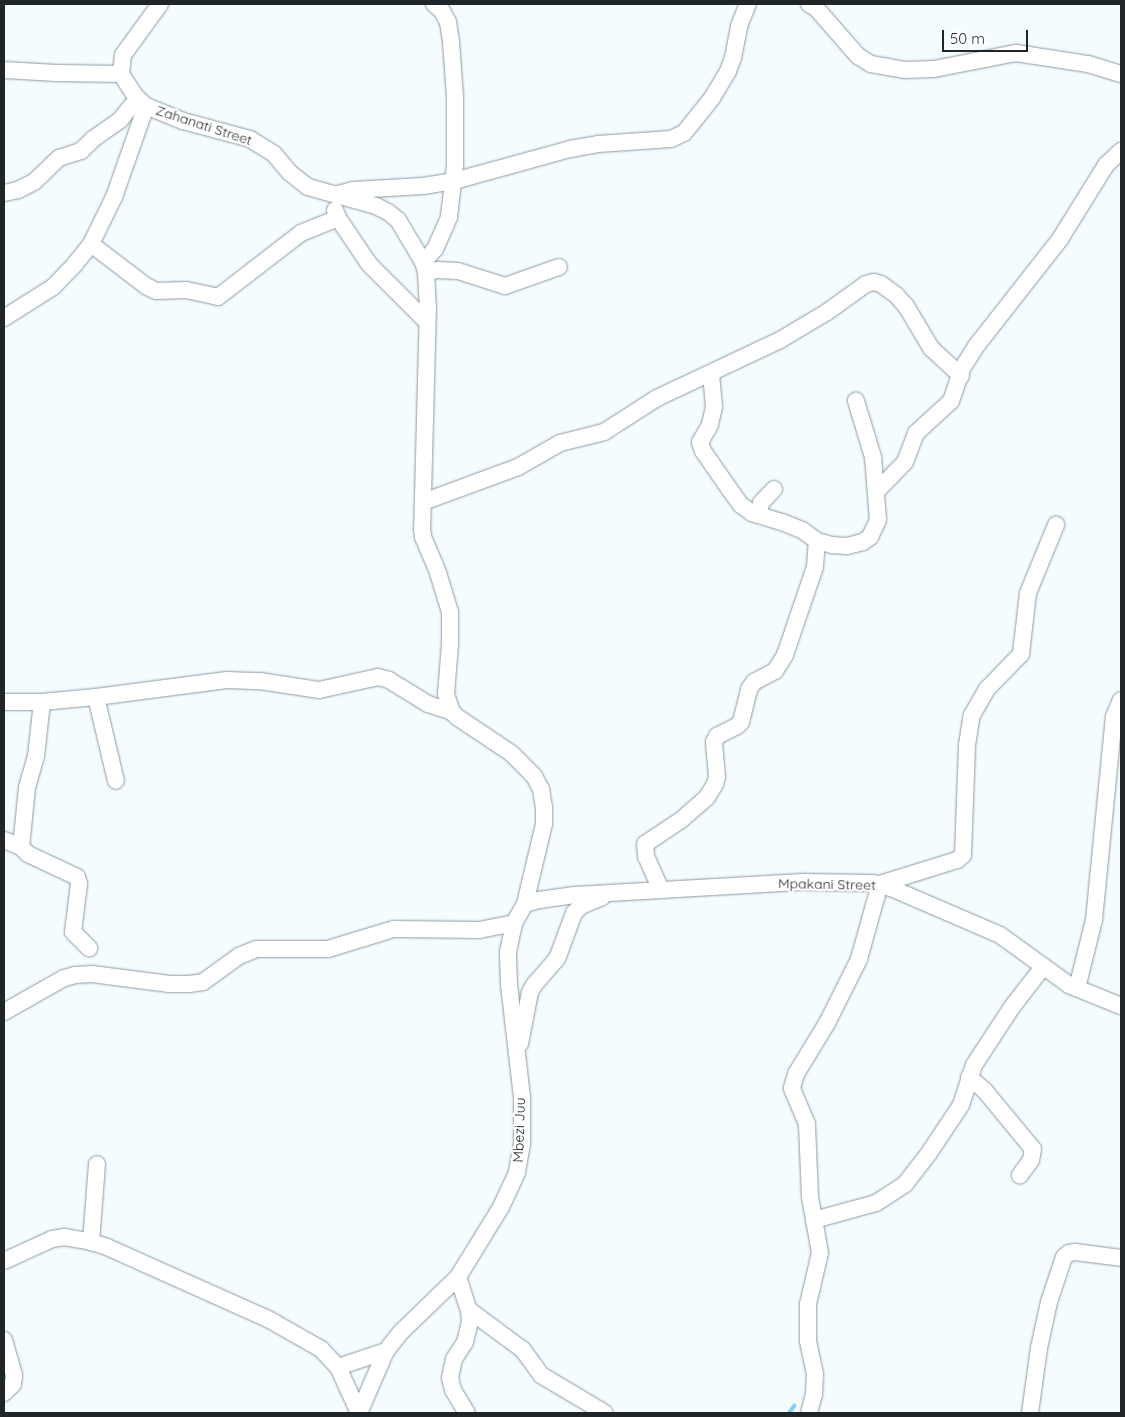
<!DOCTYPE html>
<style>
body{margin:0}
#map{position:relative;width:1125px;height:1417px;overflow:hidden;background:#f5fcff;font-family:Quicksand,sans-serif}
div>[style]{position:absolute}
.stream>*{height:4px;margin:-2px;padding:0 2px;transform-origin:2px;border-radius:2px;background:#81cff4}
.roads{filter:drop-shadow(0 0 1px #8b9aa2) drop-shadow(0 0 1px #8b9aa2)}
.minor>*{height:16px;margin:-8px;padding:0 8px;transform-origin:8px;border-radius:8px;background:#fff}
span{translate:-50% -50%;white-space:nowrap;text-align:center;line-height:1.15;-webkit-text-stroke:4.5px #fff;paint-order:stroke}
.street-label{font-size:14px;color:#1f2528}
.frame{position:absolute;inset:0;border:5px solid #1f2528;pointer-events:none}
.scale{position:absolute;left:942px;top:30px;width:86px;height:22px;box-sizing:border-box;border:2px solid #1f2528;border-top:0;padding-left:6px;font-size:15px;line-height:18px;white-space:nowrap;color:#1f2528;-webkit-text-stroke:4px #fff;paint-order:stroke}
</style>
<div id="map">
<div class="stream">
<div style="left:789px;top:1413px;width:9px;rotate:-54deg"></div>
</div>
<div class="roads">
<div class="minor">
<div style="left:809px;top:4px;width:8px;rotate:30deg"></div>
<div style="left:816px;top:8px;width:64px;rotate:48.8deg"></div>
<div style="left:858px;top:56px;width:15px;rotate:32deg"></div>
<div style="left:871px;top:64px;width:35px;rotate:10deg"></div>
<div style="left:905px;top:70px;width:29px;rotate:-2deg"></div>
<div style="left:934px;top:69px;width:84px;rotate:-11deg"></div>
<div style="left:1016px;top:53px;width:73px;rotate:8.7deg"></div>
<div style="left:1088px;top:64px;width:34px;rotate:17deg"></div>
<div style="left:4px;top:70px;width:53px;rotate:3.2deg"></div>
<div style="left:57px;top:73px;width:64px;rotate:0.9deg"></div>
<div style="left:121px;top:74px;width:27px;rotate:57deg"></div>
<div style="left:136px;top:97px;width:13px;rotate:42deg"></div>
<div style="left:146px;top:106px;width:40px;rotate:22deg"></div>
<div style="left:183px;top:121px;width:69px;rotate:15deg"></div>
<div style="left:250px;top:139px;width:28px;rotate:32deg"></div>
<div style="left:274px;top:154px;width:25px;rotate:50deg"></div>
<div style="left:290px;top:173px;width:23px;rotate:38deg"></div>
<div style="left:308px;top:187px;width:71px;rotate:15.6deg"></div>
<div style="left:376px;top:206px;width:13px;rotate:27deg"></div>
<div style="left:388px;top:212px;width:13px;rotate:39deg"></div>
<div style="left:398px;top:220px;width:49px;rotate:59.2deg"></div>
<div style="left:423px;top:262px;width:10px;rotate:73deg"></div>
<div style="left:426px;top:272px;width:33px;rotate:87deg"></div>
<div style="left:428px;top:305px;width:224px;rotate:91.5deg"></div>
<div style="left:422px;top:529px;width:8px;rotate:83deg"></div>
<div style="left:423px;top:537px;width:39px;rotate:67deg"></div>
<div style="left:438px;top:573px;width:41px;rotate:72.9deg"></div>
<div style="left:450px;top:612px;width:32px;rotate:90deg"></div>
<div style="left:450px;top:644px;width:50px;rotate:94.6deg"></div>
<div style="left:446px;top:694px;width:19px;rotate:72deg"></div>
<div style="left:452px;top:712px;width:7px;rotate:45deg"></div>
<div style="left:457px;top:717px;width:65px;rotate:33.7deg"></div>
<div style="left:511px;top:753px;width:33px;rotate:45deg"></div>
<div style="left:534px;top:776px;width:15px;rotate:62deg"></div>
<div style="left:541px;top:789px;width:18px;rotate:81deg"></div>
<div style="left:544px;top:807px;width:17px;rotate:90deg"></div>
<div style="left:544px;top:824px;width:82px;rotate:103.4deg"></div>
<div style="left:121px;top:74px;width:19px;rotate:-84deg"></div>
<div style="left:123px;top:55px;width:63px;rotate:-54deg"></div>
<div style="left:4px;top:193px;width:14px;rotate:-12deg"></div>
<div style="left:18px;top:190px;width:18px;rotate:-27deg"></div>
<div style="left:34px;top:182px;width:35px;rotate:-44deg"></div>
<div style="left:59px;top:158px;width:23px;rotate:-18deg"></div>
<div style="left:81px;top:151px;width:17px;rotate:-45deg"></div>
<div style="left:93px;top:139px;width:33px;rotate:-35deg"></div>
<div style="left:120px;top:120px;width:19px;rotate:-51deg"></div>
<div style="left:338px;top:194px;width:16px;rotate:-14deg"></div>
<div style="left:354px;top:190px;width:69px;rotate:-3.3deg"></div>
<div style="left:423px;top:186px;width:31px;rotate:-9deg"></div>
<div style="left:454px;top:181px;width:120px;rotate:-15.4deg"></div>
<div style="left:570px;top:149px;width:28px;rotate:-10deg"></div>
<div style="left:598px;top:144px;width:73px;rotate:-3.9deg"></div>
<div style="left:671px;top:139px;width:14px;rotate:-25deg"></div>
<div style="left:684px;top:133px;width:45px;rotate:-51.3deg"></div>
<div style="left:712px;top:98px;width:31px;rotate:-59deg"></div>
<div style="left:728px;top:71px;width:14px;rotate:-69deg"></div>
<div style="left:733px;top:58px;width:33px;rotate:-79deg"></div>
<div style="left:739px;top:26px;width:24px;rotate:-68deg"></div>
<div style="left:335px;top:210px;width:9px;rotate:69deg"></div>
<div style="left:338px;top:218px;width:55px;rotate:56deg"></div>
<div style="left:369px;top:264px;width:81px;rotate:45deg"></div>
<div style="left:91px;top:244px;width:69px;rotate:37.4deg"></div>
<div style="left:146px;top:286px;width:11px;rotate:27deg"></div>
<div style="left:156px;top:291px;width:30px;rotate:-2deg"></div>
<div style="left:186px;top:290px;width:33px;rotate:12deg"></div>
<div style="left:218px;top:297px;width:105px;rotate:-37.6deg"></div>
<div style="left:301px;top:233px;width:40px;rotate:-22deg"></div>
<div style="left:423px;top:262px;width:18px;rotate:-47deg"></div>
<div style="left:435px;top:249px;width:35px;rotate:-66deg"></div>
<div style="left:449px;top:217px;width:52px;rotate:-83.4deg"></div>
<div style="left:455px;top:165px;width:68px;rotate:-90deg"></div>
<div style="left:455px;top:97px;width:56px;rotate:-94.1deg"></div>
<div style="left:451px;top:41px;width:19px;rotate:-99deg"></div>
<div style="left:448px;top:22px;width:13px;rotate:-119deg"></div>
<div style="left:442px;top:11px;width:11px;rotate:-139deg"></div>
<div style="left:426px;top:272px;width:11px;rotate:-10deg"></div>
<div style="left:437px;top:270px;width:21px;rotate:3deg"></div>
<div style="left:458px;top:271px;width:49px;rotate:17.7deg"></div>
<div style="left:505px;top:286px;width:57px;rotate:-19.4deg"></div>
<div style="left:4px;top:318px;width:58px;rotate:-32.3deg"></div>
<div style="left:53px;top:287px;width:32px;rotate:-46deg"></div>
<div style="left:75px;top:264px;width:26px;rotate:-51deg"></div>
<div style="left:91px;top:244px;width:52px;rotate:-63.9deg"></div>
<div style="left:114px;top:197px;width:96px;rotate:-70.6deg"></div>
<div style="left:711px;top:373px;width:34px;rotate:85deg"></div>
<div style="left:714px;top:407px;width:18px;rotate:103deg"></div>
<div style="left:710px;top:425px;width:20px;rotate:120deg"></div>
<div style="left:700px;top:442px;width:9px;rotate:72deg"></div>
<div style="left:703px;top:451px;width:47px;rotate:55.3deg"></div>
<div style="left:730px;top:490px;width:19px;rotate:54deg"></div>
<div style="left:741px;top:505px;width:14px;rotate:36deg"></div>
<div style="left:752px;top:513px;width:31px;rotate:17deg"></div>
<div style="left:782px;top:522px;width:22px;rotate:22deg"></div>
<div style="left:802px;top:530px;width:19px;rotate:36deg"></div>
<div style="left:817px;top:541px;width:16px;rotate:15deg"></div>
<div style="left:832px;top:545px;width:15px;rotate:4deg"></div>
<div style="left:847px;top:546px;width:16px;rotate:-14deg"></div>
<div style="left:863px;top:542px;width:9px;rotate:-36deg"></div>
<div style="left:870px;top:537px;width:19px;rotate:-65deg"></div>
<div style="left:878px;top:520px;width:63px;rotate:-94.5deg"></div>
<div style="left:873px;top:457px;width:59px;rotate:-106.9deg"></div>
<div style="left:877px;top:491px;width:40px;rotate:-46deg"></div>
<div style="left:905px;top:462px;width:31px;rotate:-69deg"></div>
<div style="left:916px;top:433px;width:47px;rotate:-42.4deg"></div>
<div style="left:951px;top:401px;width:36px;rotate:-71deg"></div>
<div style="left:963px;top:367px;width:26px;rotate:-58deg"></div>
<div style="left:977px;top:345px;width:135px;rotate:-51.9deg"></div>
<div style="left:1060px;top:239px;width:87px;rotate:-58.1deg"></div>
<div style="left:1106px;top:165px;width:21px;rotate:-43deg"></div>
<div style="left:423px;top:502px;width:101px;rotate:-20.2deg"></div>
<div style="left:518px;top:467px;width:48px;rotate:-29.7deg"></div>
<div style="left:560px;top:443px;width:45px;rotate:-14deg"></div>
<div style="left:604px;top:432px;width:63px;rotate:-32.7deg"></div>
<div style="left:657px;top:398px;width:136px;rotate:-25.2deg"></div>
<div style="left:780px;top:340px;width:55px;rotate:-30.8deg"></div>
<div style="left:827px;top:312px;width:48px;rotate:-35.7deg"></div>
<div style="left:866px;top:284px;width:8px;rotate:-14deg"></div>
<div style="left:874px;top:282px;width:7px;rotate:16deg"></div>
<div style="left:881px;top:284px;width:19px;rotate:36deg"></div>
<div style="left:896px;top:295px;width:15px;rotate:48deg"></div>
<div style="left:906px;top:306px;width:49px;rotate:59.2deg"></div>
<div style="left:931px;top:348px;width:41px;rotate:43deg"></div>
<div style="left:759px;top:515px;width:12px;rotate:-81deg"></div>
<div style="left:761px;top:503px;width:19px;rotate:-47deg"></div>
<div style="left:96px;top:697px;width:86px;rotate:76.6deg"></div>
<div style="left:4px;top:702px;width:38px"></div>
<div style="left:42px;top:702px;width:54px;rotate:-5.3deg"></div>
<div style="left:96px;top:697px;width:132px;rotate:-7.4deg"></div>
<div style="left:227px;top:680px;width:33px;rotate:2deg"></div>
<div style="left:260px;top:681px;width:60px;rotate:8.7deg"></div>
<div style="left:319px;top:690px;width:60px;rotate:-12.4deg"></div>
<div style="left:378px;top:677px;width:11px;rotate:15deg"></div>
<div style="left:389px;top:680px;width:46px;rotate:31.6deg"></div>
<div style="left:428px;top:704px;width:25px;rotate:18deg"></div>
<div style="left:42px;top:702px;width:54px;rotate:96.3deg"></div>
<div style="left:36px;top:756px;width:33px;rotate:106deg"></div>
<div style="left:27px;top:788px;width:59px;rotate:95.8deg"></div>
<div style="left:21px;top:847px;width:10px;rotate:45deg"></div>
<div style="left:28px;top:854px;width:54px;rotate:25.1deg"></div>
<div style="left:77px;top:877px;width:7px;rotate:74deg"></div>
<div style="left:79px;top:884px;width:48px;rotate:97.1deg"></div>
<div style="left:73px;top:932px;width:23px;rotate:45deg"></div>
<div style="left:4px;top:840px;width:18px;rotate:22deg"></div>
<div style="left:880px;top:884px;width:81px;rotate:-17.3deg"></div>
<div style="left:957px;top:860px;width:8px;rotate:-40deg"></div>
<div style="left:963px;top:855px;width:110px;rotate:-87.9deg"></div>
<div style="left:967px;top:745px;width:30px;rotate:-81deg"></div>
<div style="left:972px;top:715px;width:30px;rotate:-60deg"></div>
<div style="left:987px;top:689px;width:49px;rotate:-45.8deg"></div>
<div style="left:1021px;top:654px;width:61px;rotate:-83.5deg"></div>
<div style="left:1028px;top:593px;width:74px;rotate:-67.6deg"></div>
<div style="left:661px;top:890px;width:36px;rotate:-114deg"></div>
<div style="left:646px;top:857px;width:13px;rotate:-94deg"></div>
<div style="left:645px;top:844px;width:43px;rotate:-33.7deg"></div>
<div style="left:681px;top:820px;width:35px;rotate:-41deg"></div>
<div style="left:707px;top:797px;width:15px;rotate:-58deg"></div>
<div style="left:715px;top:784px;width:7px;rotate:-74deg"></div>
<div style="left:717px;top:777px;width:35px;rotate:-95deg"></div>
<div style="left:714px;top:742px;width:7px;rotate:-63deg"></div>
<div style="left:717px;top:736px;width:22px;rotate:-27deg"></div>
<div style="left:737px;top:726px;width:6px;rotate:-45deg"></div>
<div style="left:741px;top:722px;width:34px;rotate:-76deg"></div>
<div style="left:749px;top:689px;width:9px;rotate:-54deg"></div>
<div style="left:754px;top:682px;width:24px;rotate:-28deg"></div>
<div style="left:775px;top:671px;width:19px;rotate:-58deg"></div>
<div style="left:785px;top:655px;width:93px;rotate:-71.2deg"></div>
<div style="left:815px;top:567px;width:26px;rotate:-86deg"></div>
<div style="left:1077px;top:988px;width:70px;rotate:-76deg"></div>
<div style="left:1094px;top:920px;width:204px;rotate:-84.4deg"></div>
<div style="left:1114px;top:717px;width:18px;rotate:-68deg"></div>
<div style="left:4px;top:1012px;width:69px;rotate:-29.5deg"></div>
<div style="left:64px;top:978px;width:11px;rotate:-15deg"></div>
<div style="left:75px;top:975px;width:17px;rotate:-3deg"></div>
<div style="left:92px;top:974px;width:78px;rotate:7.4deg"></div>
<div style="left:169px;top:984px;width:20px"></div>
<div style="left:189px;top:984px;width:14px;rotate:-8deg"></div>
<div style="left:203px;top:982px;width:44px;rotate:-35.8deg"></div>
<div style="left:239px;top:956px;width:18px;rotate:-22deg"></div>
<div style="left:256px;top:949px;width:72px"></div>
<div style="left:328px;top:949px;width:69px;rotate:-16.9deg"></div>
<div style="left:394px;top:929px;width:85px;rotate:0.7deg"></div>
<div style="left:479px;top:930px;width:36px;rotate:-11deg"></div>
<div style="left:520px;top:1044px;width:53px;rotate:-79.1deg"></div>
<div style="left:530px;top:992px;width:8px;rotate:-60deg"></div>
<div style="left:534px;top:985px;width:35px;rotate:-49deg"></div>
<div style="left:557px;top:959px;width:49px;rotate:-69.7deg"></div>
<div style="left:574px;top:913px;width:10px;rotate:-45deg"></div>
<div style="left:581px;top:906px;width:23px;rotate:-23deg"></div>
<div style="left:969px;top:1077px;width:21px;rotate:41deg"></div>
<div style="left:985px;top:1091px;width:75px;rotate:50.4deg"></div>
<div style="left:1033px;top:1149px;width:11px;rotate:100deg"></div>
<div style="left:1031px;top:1160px;width:19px;rotate:126deg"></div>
<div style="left:814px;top:1220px;width:64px;rotate:-15.3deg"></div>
<div style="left:876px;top:1203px;width:35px;rotate:-33deg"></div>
<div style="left:905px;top:1184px;width:39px;rotate:-52deg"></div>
<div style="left:929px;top:1153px;width:58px;rotate:-56.3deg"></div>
<div style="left:961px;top:1105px;width:42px;rotate:-72deg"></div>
<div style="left:974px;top:1065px;width:69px;rotate:-56.8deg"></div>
<div style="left:1012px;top:1007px;width:51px;rotate:-52.2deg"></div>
<div style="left:91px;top:1242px;width:78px;rotate:-85.6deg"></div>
<div style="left:4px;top:1261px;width:53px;rotate:-24.6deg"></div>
<div style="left:52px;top:1239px;width:12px;rotate:-9deg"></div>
<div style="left:64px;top:1237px;width:27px;rotate:10deg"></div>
<div style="left:91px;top:1242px;width:17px;rotate:17deg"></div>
<div style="left:107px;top:1247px;width:176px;rotate:24.1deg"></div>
<div style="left:268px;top:1319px;width:61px;rotate:29.5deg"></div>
<div style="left:321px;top:1349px;width:25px;rotate:47deg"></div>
<div style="left:338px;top:1367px;width:51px;rotate:65.5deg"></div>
<div style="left:458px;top:1277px;width:35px;rotate:72deg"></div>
<div style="left:469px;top:1310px;width:12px;rotate:85deg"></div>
<div style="left:470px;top:1322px;width:21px;rotate:104deg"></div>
<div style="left:465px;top:1342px;width:20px;rotate:123deg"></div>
<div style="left:454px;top:1359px;width:19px;rotate:102deg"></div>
<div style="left:450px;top:1378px;width:12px;rotate:76deg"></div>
<div style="left:453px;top:1390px;width:27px;rotate:59deg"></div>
<div style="left:469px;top:1310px;width:67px;rotate:36.5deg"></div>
<div style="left:523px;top:1350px;width:31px;rotate:54deg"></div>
<div style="left:541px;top:1375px;width:74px;rotate:30.7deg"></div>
<div style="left:4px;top:1340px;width:37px;rotate:74deg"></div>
<div style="left:14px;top:1376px;width:8px;rotate:97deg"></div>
<div style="left:13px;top:1384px;width:13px;rotate:135deg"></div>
<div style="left:338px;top:1367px;width:51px;rotate:-18.4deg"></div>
<div style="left:359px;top:1413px;width:68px;rotate:-66.5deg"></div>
<div style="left:386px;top:1351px;width:24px;rotate:-52deg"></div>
<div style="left:401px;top:1332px;width:79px;rotate:-44deg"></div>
<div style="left:458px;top:1277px;width:82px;rotate:-58.4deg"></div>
<div style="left:501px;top:1207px;width:38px;rotate:-65deg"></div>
<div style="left:517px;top:1172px;width:28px;rotate:-80deg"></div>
<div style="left:522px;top:1144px;width:47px;rotate:-90deg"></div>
<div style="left:522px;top:1097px;width:113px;rotate:-96.6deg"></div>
<div style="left:509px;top:985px;width:33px;rotate:-92deg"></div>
<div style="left:508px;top:952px;width:30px;rotate:-78deg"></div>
<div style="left:514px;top:923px;width:22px;rotate:-60deg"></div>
<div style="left:525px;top:904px;width:15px;rotate:-16deg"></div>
<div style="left:539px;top:900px;width:36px;rotate:-8deg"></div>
<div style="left:575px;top:895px;width:228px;rotate:-3.3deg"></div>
<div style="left:803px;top:882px;width:70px;rotate:0.8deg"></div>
<div style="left:873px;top:883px;width:19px;rotate:16deg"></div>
<div style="left:891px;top:888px;width:119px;rotate:23.3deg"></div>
<div style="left:1000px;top:935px;width:85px;rotate:35.9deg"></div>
<div style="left:1069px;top:985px;width:56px;rotate:22deg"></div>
<div style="left:809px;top:1413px;width:20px;rotate:-75deg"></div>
<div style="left:814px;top:1394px;width:20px;rotate:-87deg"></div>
<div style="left:815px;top:1374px;width:34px;rotate:-102deg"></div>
<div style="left:808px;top:1341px;width:37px;rotate:-90deg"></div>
<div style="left:808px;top:1304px;width:52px;rotate:-76.8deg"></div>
<div style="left:820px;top:1253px;width:57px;rotate:-100.1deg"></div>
<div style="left:810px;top:1197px;width:73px;rotate:-92.4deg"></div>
<div style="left:807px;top:1124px;width:39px;rotate:-113deg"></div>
<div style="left:792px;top:1088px;width:15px;rotate:-74deg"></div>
<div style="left:796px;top:1074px;width:60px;rotate:-58.7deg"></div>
<div style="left:827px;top:1023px;width:72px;rotate:-63.4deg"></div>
<div style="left:859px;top:959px;width:78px;rotate:-74.4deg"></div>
<div style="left:1030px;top:1413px;width:66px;rotate:-82.1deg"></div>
<div style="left:1039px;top:1348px;width:47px;rotate:-77.7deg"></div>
<div style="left:1049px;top:1302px;width:47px;rotate:-71.6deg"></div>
<div style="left:1064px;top:1257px;width:6px;rotate:-39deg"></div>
<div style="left:1069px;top:1253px;width:6px;rotate:-9deg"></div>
<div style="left:1075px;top:1252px;width:46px;rotate:7.4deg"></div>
</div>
</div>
<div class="street-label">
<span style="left:204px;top:125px;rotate:18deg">Zahanati Street</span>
<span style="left:827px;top:884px;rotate:1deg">Mpakani Street</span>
<span style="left:519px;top:1130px;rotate:-88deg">Mbezi Juu</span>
</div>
<div class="frame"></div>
<div class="scale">50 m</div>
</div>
